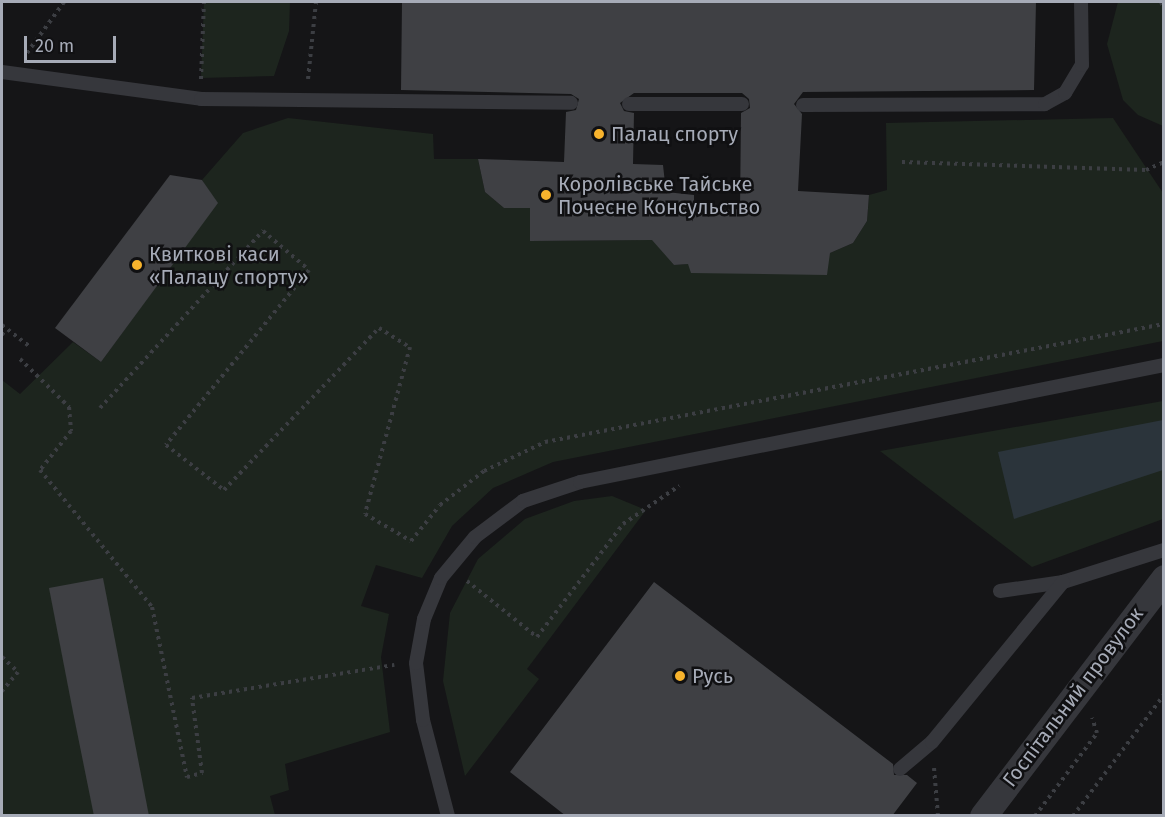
<!DOCTYPE html>
<meta charset="utf-8">
<style>
body{margin:0}
#map{position:relative;width:1165px;height:817px;overflow:hidden;background:#151517;font-family:"Fira Sans",sans-serif}
div>[style]{position:absolute}
.green>*{inset:0;background:#1d251e}
.water>*{inset:0;background:#2b343b}
.building>*{inset:0;background:#3f4044}
.path>*{height:4px;margin-top:-2px;transform-origin:0;background:repeating-linear-gradient(90deg,#3c3e43 0 3px,transparent 0 7.5px)}
.service>*{height:14px;margin:-7px;padding:0 7px;transform-origin:7px;border-radius:7px;background:#36373c}
.minor>*{height:27px;margin:-13.5px;padding:0 13.5px;transform-origin:13.5px;border-radius:13.5px;background:#36373c}
.dots>*{width:16px;height:16px;translate:-50% -50%;box-sizing:border-box;border:3px solid #101012;border-radius:50%}
span{translate:-50% -50%;white-space:nowrap;text-align:center;line-height:1.15;-webkit-text-stroke:5px #101012;paint-order:stroke}
.poi-label{font-size:20px;color:#a6abb7}
.left{translate:0 -50%;text-align:left}
.street-label{font-size:20px;color:#a6abb7}
.frame{position:absolute;inset:0;border:3px solid #a6abb7;pointer-events:none}
.scale{position:absolute;left:24px;top:36px;width:92px;height:27px;box-sizing:border-box;border:3px solid #a6abb7;border-top:0;padding-left:8px;font-size:18px;line-height:21px;white-space:nowrap;color:#a6abb7;-webkit-text-stroke:4px #101012;paint-order:stroke}
</style>
<div id="map">
<div class="green">
<div style="clip-path:polygon(204px 2px,290px 2px,289px 31px,274px 76px,201px 78px)"></div>
<div style="clip-path:polygon(1118px 2px,1163px 2px,1163px 126px,1138px 115px,1123px 100px,1107px 44px)"></div>
<div style="clip-path:polygon(288px 118px,433px 134px,434px 159px,478px 159px,485px 192px,504px 208px,530px 208px,530px 241px,641px 240px,641px 226px,674px 265px,830px 253px,853px 243px,867px 221px,869px 195px,887px 190px,886px 123px,1113px 118px,1163px 193px,1163px 341px,553px 462px,493px 488px,452px 526px,422px 578px,376px 565px,361px 606px,389px 614px,381px 657px,390px 732px,285px 764px,289px 790px,270px 796px,275px 815px,2px 815px,2px 380px,20px 394px,73px 342px,101px 362px,217px 203px,202px 180px,243px 133px)"></div>
<div style="clip-path:polygon(1163px 401px,1163px 519px,1032px 567px,880px 451px)"></div>
<div style="clip-path:polygon(612px 496px,646px 510px,527px 669px,539px 679px,465px 776px,443px 681px,450px 613px,478px 559px,525px 519px,574px 501px)"></div>
</div>
<div class="water">
<div style="clip-path:polygon(1163px 420px,1163px 470px,1014px 519px,998px 452px)"></div>
</div>
<div class="building">
<div style="clip-path:polygon(evenodd,402px 2px,1036px 2px,1034px 90px,803px 92px,794px 104px,802px 114px,798px 191px,869px 195px,867px 221px,853px 243px,830px 253px,827px 275px,691px 273px,688px 264px,674px 265px,652px 240px,530px 241px,530px 208px,504px 208px,485px 192px,478px 159px,564px 162px,566px 112px,576px 110px,579px 99px,571px 94px,401px 90px,402px 2px,634px 93px,742px 93px,749px 99px,750px 108px,741px 113px,740px 209px,694px 211px,694px 195px,666px 192px,663px 165px,633px 164px,634px 113px,624px 111px,620px 103px,634px 93px)"></div>
<div style="clip-path:polygon(170px 175px,202px 180px,218px 203px,101px 362px,55px 328px)"></div>
<div style="clip-path:polygon(103px 578px,149px 816px,94px 816px,73px 712px,49px 588px)"></div>
<div style="clip-path:polygon(654px 582px,893px 764px,894px 775px,907px 775px,917px 783px,892px 816px,566px 816px,510px 772px)"></div>
</div>
<div class="path">
<div style="left:1161px;top:2px;width:7px;rotate:63deg"></div>
<div style="left:27px;top:53px;width:63px;rotate:-54deg"></div>
<div style="left:201px;top:79px;width:77px;rotate:-87.8deg"></div>
<div style="left:308px;top:79px;width:77px;rotate:-84.1deg"></div>
<div style="left:902px;top:162px;width:244px;rotate:1.9deg"></div>
<div style="left:1146px;top:170px;width:20px;rotate:-24deg"></div>
<div style="left:2px;top:325px;width:34px;rotate:38deg"></div>
<div style="left:2px;top:335px;width:7px;rotate:-56deg"></div>
<div style="left:20px;top:359px;width:69px;rotate:44.4deg"></div>
<div style="left:69px;top:407px;width:24px;rotate:85deg"></div>
<div style="left:71px;top:431px;width:50px;rotate:128.5deg"></div>
<div style="left:40px;top:470px;width:177px;rotate:50.7deg"></div>
<div style="left:152px;top:607px;width:174px;rotate:78.4deg"></div>
<div style="left:187px;top:777px;width:16px;rotate:-15deg"></div>
<div style="left:202px;top:773px;width:76px;rotate:-97.6deg"></div>
<div style="left:192px;top:698px;width:205px;rotate:-9.3deg"></div>
<div style="left:100px;top:408px;width:241px;rotate:-47.4deg"></div>
<div style="left:263px;top:231px;width:60px;rotate:40.3deg"></div>
<div style="left:309px;top:270px;width:226px;rotate:129.3deg"></div>
<div style="left:166px;top:445px;width:73px;rotate:37.8deg"></div>
<div style="left:224px;top:490px;width:224px;rotate:-46.3deg"></div>
<div style="left:379px;top:328px;width:36px;rotate:32deg"></div>
<div style="left:410px;top:347px;width:173px;rotate:105.1deg"></div>
<div style="left:365px;top:514px;width:53px;rotate:30.4deg"></div>
<div style="left:411px;top:541px;width:46px;rotate:-51.1deg"></div>
<div style="left:440px;top:505px;width:56px;rotate:-37.7deg"></div>
<div style="left:484px;top:471px;width:68px;rotate:-25.4deg"></div>
<div style="left:545px;top:442px;width:630px;rotate:-10.79deg"></div>
<div style="left:467px;top:581px;width:90px;rotate:38.7deg"></div>
<div style="left:537px;top:637px;width:142px;rotate:-52.7deg"></div>
<div style="left:623px;top:524px;width:68px;rotate:-34.2deg"></div>
<div style="left:2px;top:657px;width:22px;rotate:43deg"></div>
<div style="left:18px;top:672px;width:25px;rotate:130deg"></div>
<div style="left:934px;top:768px;width:48px;rotate:85.2deg"></div>
<div style="left:1035px;top:816px;width:104px;rotate:-53.2deg"></div>
<div style="left:1097px;top:733px;width:16px;rotate:-108deg"></div>
<div style="left:1073px;top:816px;width:151px;rotate:-53.1deg"></div>
</div>
<div class="service">
<div style="left:2px;top:72px;width:201px;rotate:7.7deg"></div>
<div style="left:201px;top:99px;width:370px;rotate:0.6deg"></div>
<div style="left:629px;top:104px;width:113px"></div>
<div style="left:803px;top:105px;width:242px;rotate:-0.2deg"></div>
<div style="left:1045px;top:104px;width:23px;rotate:-29deg"></div>
<div style="left:1065px;top:93px;width:33px;rotate:-59deg"></div>
<div style="left:1082px;top:65px;width:63px;rotate:-90.9deg"></div>
<div style="left:1000px;top:591px;width:64px;rotate:-8.1deg"></div>
<div style="left:1063px;top:582px;width:106px;rotate:-17.6deg"></div>
<div style="left:900px;top:769px;width:42px;rotate:-40.2deg"></div>
<div style="left:932px;top:742px;width:207px;rotate:-50.7deg"></div>
<div style="left:448px;top:816px;width:99px;rotate:-104.6deg"></div>
<div style="left:423px;top:720px;width:57px;rotate:-97deg"></div>
<div style="left:416px;top:663px;width:45px;rotate:-79.7deg"></div>
<div style="left:424px;top:619px;width:44px;rotate:-67.5deg"></div>
<div style="left:441px;top:578px;width:53px;rotate:-50.3deg"></div>
<div style="left:475px;top:537px;width:60px;rotate:-36.9deg"></div>
<div style="left:523px;top:501px;width:60px;rotate:-18.4deg"></div>
<div style="left:580px;top:482px;width:596px;rotate:-11.33deg"></div>
</div>
<div class="minor">
<div style="left:983px;top:816px;width:299px;rotate:-52.7deg"></div>
</div>
<div class="dots">
<div style="left:599px;top:134px;background:#f7b32d"></div>
<div style="left:546px;top:195px;background:#f7b32d"></div>
<div style="left:137px;top:265px;background:#f7b32d"></div>
<div style="left:680px;top:676px;background:#f7b32d"></div>
</div>
<div class="poi-label">
<span class="left" style="left:611px;top:134px">Палац спорту</span>
<span class="left" style="left:558px;top:196px">Королівське Тайське<br>Почесне Консульство</span>
<span class="left" style="left:149px;top:266px">Квиткові каси<br>«Палацу спорту»</span>
<span class="left" style="left:692px;top:676px">Русь</span>
</div>
<div class="street-label">
<span style="left:1073px;top:697px;rotate:-53deg">Госпітальний провулок</span>
</div>
<div class="frame"></div>
<div class="scale">20 m</div>
</div>
